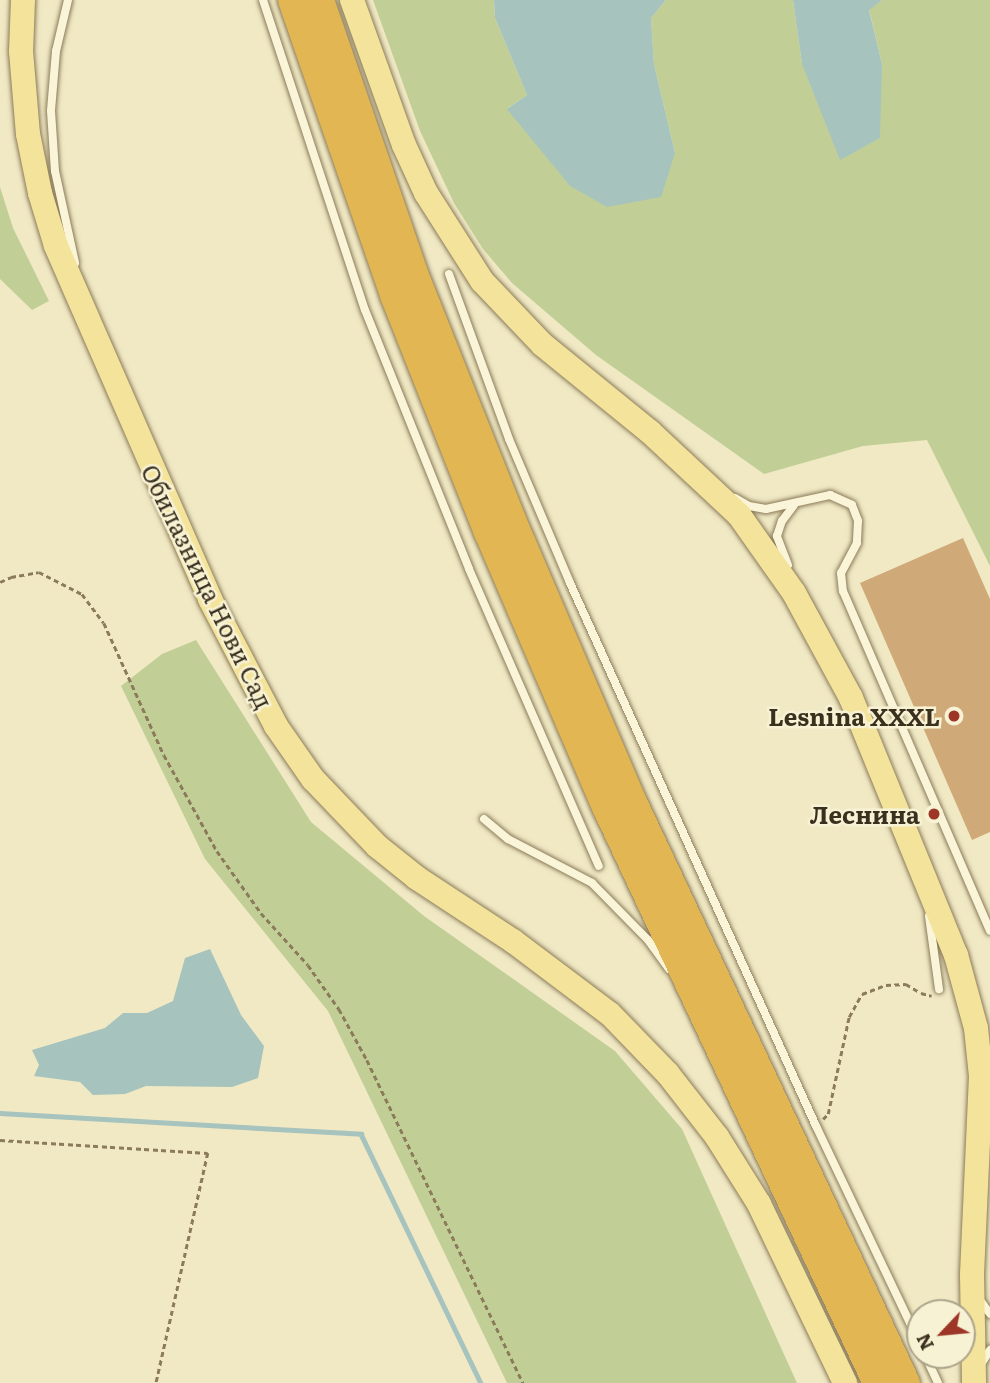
<!DOCTYPE html>
<meta charset="utf-8">
<style>
body{margin:0}
#map{position:relative;width:990px;height:1383px;overflow:hidden;background:#f0e9c4;font-family:Literata,serif}
div>[style]{position:absolute}
.green>*{inset:0;background:#c1cf97}
.water>*{inset:0;background:#a6c3be}
.stream>*{height:4.5px;margin:-2.25px;padding:0 2.25px;transform-origin:2.25px;border-radius:2.25px;background:#a6c3be}
.building>*{inset:0;background:#cfa978}
.path>*{height:2.5px;margin-top:-1.25px;transform-origin:0;background:repeating-linear-gradient(90deg,#8b7b5a 0 5px,transparent 0 8.5px)}
.roads{filter:drop-shadow(0 0 2px #8b7b5a) drop-shadow(0 0 2px #8b7b5a)}
.service>*{height:8px;margin:-4px;padding:0 4px;transform-origin:4px;border-radius:4px;background:#faf5d8}
.primary>*{height:24px;margin:-12px;padding:0 12px;transform-origin:12px;border-radius:12px;background:#f4e49b}
.motorway>*{height:28px;margin:-14px;padding:0 14px;transform-origin:14px;border-radius:14px;background:#e2b652}
.dots>*{width:19px;height:19px;translate:-50% -50%;box-sizing:border-box;border:4px solid #f7f2d4;border-radius:50%}
span{translate:-50% -50%;white-space:nowrap;text-align:center;line-height:1.15;-webkit-text-stroke:5px #f7f2d4;paint-order:stroke}
.street-label{font-size:24px;color:#3b301e}
.poi-label{font-size:24px;color:#3b301e;font-weight:700}
.right{translate:-100% -50%;text-align:right}
.north{position:absolute;left:906px;top:1299px;width:70px;height:70px;box-sizing:border-box;background:#f7f2d4;border:2px solid #aca48b;border-radius:50%;rotate:244deg;font-size:19px;font-weight:700;line-height:28px;text-align:center;color:#3b301e}
.north::after{content:'';display:block;margin:auto;width:24px;height:32px;background:#9d3627;clip-path:polygon(50% 0,100% 100%,50% 72%,0 100%)}
</style>
<div id="map">
<div class="green">
<div style="clip-path:polygon(373px 0,494px 0,495px 18px,527px 95px,508px 108px,675px 153px,654px 64px,651px 18px,666px 0,793px 0,802px 64px,882px 64px,869px 9px,882px 0,990px 0,990px 566px,927px 440px,863px 446px,764px 474px,596px 355px,512px 283px,483px 249px,454px 203px,420px 131px)"></div>
<div style="clip-path:polygon(0 187px,13px 228px,49px 301px,32px 310px,0 279px)"></div>
<div style="clip-path:polygon(196px 640px,311px 822px,424px 916px,615px 1051px,682px 1129px,797px 1383px,507px 1383px,328px 1011px,205px 859px,121px 686px,162px 654px)"></div>
</div>
<div class="water">
<div style="clip-path:polygon(494px 0,666px 0,651px 18px,654px 64px,675px 153px,661px 197px,607px 207px,570px 186px,507px 109px,527px 95px,495px 18px)"></div>
<div style="clip-path:polygon(793px 0,882px 0,869px 10px,882px 64px,880px 138px,840px 160px,802px 64px)"></div>
<div style="clip-path:polygon(210px 949px,241px 1015px,264px 1046px,258px 1078px,232px 1087px,146px 1086px,125px 1094px,93px 1095px,80px 1082px,34px 1076px,39px 1065px,32px 1050px,105px 1028px,123px 1013px,147px 1013px,173px 1001px,185px 958px)"></div>
</div>
<div class="stream">
<div style="left:0;top:1113px;width:362px;rotate:3.3deg"></div>
<div style="left:361px;top:1134px;width:276px;rotate:64.3deg"></div>
</div>
<div class="building">
<div style="clip-path:polygon(963px 538px,990px 599px,990px 832px,972px 840px,860px 583px)"></div>
</div>
<div class="path">
<div style="left:0;top:582px;width:12px;rotate:-24deg"></div>
<div style="left:11px;top:577px;width:28px;rotate:-10deg"></div>
<div style="left:39px;top:572px;width:48px;rotate:27.1deg"></div>
<div style="left:82px;top:594px;width:36px;rotate:53deg"></div>
<div style="left:104px;top:623px;width:145px;rotate:65.6deg"></div>
<div style="left:164px;top:755px;width:110px;rotate:61.1deg"></div>
<div style="left:217px;top:851px;width:76px;rotate:54.6deg"></div>
<div style="left:261px;top:913px;width:70px;rotate:47.9deg"></div>
<div style="left:308px;top:965px;width:54px;rotate:54.8deg"></div>
<div style="left:339px;top:1009px;width:58px;rotate:61.2deg"></div>
<div style="left:367px;top:1060px;width:359px;rotate:64.2deg"></div>
<div style="left:823px;top:1119px;width:7px;rotate:-45deg"></div>
<div style="left:828px;top:1114px;width:99px;rotate:-77.8deg"></div>
<div style="left:849px;top:1017px;width:26px;rotate:-61deg"></div>
<div style="left:862px;top:994px;width:26px;rotate:-21deg"></div>
<div style="left:886px;top:985px;width:20px;rotate:-3deg"></div>
<div style="left:906px;top:984px;width:17px;rotate:31deg"></div>
<div style="left:921px;top:993px;width:11px;rotate:15deg"></div>
<div style="left:0;top:1140px;width:208px;rotate:3.6deg"></div>
<div style="left:208px;top:1153px;width:236px;rotate:102.7deg"></div>
</div>
<div class="roads">
<div class="service">
<div style="left:68px;top:0;width:52px;rotate:103.2deg"></div>
<div style="left:56px;top:51px;width:60px;rotate:94.8deg"></div>
<div style="left:51px;top:111px;width:60px;rotate:86.2deg"></div>
<div style="left:55px;top:171px;width:94px;rotate:77.7deg"></div>
<div style="left:263px;top:0;width:326px;rotate:71.8deg"></div>
<div style="left:365px;top:310px;width:279px;rotate:68.1deg"></div>
<div style="left:469px;top:569px;width:324px;rotate:66.4deg"></div>
<div style="left:449px;top:274px;width:176px;rotate:70deg"></div>
<div style="left:509px;top:439px;width:156px;rotate:67deg"></div>
<div style="left:570px;top:583px;width:596px;rotate:65.63deg"></div>
<div style="left:816px;top:1126px;width:242px;rotate:64.5deg"></div>
<div style="left:735px;top:498px;width:16px;rotate:30deg"></div>
<div style="left:749px;top:506px;width:17px;rotate:10deg"></div>
<div style="left:766px;top:509px;width:66px;rotate:-12.3deg"></div>
<div style="left:830px;top:495px;width:24px;rotate:24deg"></div>
<div style="left:852px;top:505px;width:17px;rotate:69deg"></div>
<div style="left:858px;top:521px;width:22px;rotate:93deg"></div>
<div style="left:857px;top:543px;width:34px;rotate:118deg"></div>
<div style="left:841px;top:573px;width:18px;rotate:84deg"></div>
<div style="left:843px;top:591px;width:370px;rotate:66.6deg"></div>
<div style="left:788px;top:565px;width:31px;rotate:-111deg"></div>
<div style="left:777px;top:536px;width:16px;rotate:-72deg"></div>
<div style="left:782px;top:521px;width:20px;rotate:-53deg"></div>
<div style="left:484px;top:819px;width:31px;rotate:40deg"></div>
<div style="left:508px;top:839px;width:95px;rotate:27.6deg"></div>
<div style="left:592px;top:883px;width:80px;rotate:45.5deg"></div>
<div style="left:648px;top:940px;width:36px;rotate:54deg"></div>
<div style="left:929px;top:916px;width:74px;rotate:82.2deg"></div>
<div style="left:980px;top:1300px;width:17px;rotate:54deg"></div>
<div style="left:925px;top:1355px;width:31px;rotate:65deg"></div>
<div style="left:981px;top:1364px;width:17px;rotate:-57deg"></div>
</div>
<div class="primary">
<div style="left:23px;top:0;width:51px;rotate:92.2deg"></div>
<div style="left:21px;top:51px;width:83px;rotate:85.2deg"></div>
<div style="left:28px;top:134px;width:60px;rotate:78.5deg"></div>
<div style="left:40px;top:193px;width:55px;rotate:73.2deg"></div>
<div style="left:56px;top:246px;width:385px;rotate:66.4deg"></div>
<div style="left:210px;top:599px;width:143px;rotate:62.5deg"></div>
<div style="left:276px;top:726px;width:65px;rotate:55.1deg"></div>
<div style="left:313px;top:779px;width:93px;rotate:46.3deg"></div>
<div style="left:377px;top:846px;width:51px;rotate:38.7deg"></div>
<div style="left:417px;top:878px;width:115px;rotate:33.3deg"></div>
<div style="left:513px;top:941px;width:121px;rotate:37deg"></div>
<div style="left:610px;top:1014px;width:83px;rotate:46deg"></div>
<div style="left:668px;top:1074px;width:80px;rotate:52.1deg"></div>
<div style="left:717px;top:1137px;width:79px;rotate:57.9deg"></div>
<div style="left:759px;top:1204px;width:199px;rotate:64.3deg"></div>
<div style="left:352px;top:0;width:154px;rotate:70.3deg"></div>
<div style="left:404px;top:145px;width:53px;rotate:65.4deg"></div>
<div style="left:426px;top:193px;width:104px;rotate:57.5deg"></div>
<div style="left:482px;top:281px;width:88px;rotate:46.4deg"></div>
<div style="left:543px;top:345px;width:138px;rotate:39.1deg"></div>
<div style="left:650px;top:432px;width:122px;rotate:43deg"></div>
<div style="left:739px;top:515px;width:95px;rotate:54.8deg"></div>
<div style="left:794px;top:593px;width:119px;rotate:61.5deg"></div>
<div style="left:851px;top:698px;width:278px;rotate:67.8deg"></div>
<div style="left:956px;top:955px;width:76px;rotate:74.7deg"></div>
<div style="left:976px;top:1028px;width:48px;rotate:84.1deg"></div>
<div style="left:981px;top:1076px;width:199px;rotate:92.6deg"></div>
<div style="left:972px;top:1275px;width:108px;rotate:88.9deg"></div>
</div>
<div class="motorway">
<div style="left:292px;top:0;width:312px;rotate:70.9deg"></div>
<div style="left:394px;top:295px;width:255px;rotate:68.4deg"></div>
<div style="left:488px;top:532px;width:301px;rotate:66.8deg"></div>
<div style="left:607px;top:809px;width:634px;rotate:64.81deg"></div>
<div style="left:320px;top:0;width:297px;rotate:71deg"></div>
<div style="left:417px;top:281px;width:257px;rotate:68.3deg"></div>
<div style="left:512px;top:520px;width:305px;rotate:66.8deg"></div>
<div style="left:632px;top:800px;width:644px;rotate:64.83deg"></div>
</div>
</div>
<div class="dots">
<div style="left:954px;top:716px;background:#9d3627"></div>
<div style="left:934px;top:814px;background:#9d3627"></div>
</div>
<div class="street-label">
<span style="left:208px;top:586px;rotate:64deg">Обилазница Нови Сад</span>
</div>
<div class="poi-label">
<span class="right" style="left:940px;top:716px">Lesnina XXXL</span>
<span class="right" style="left:920px;top:814px">Леснина</span>
</div>
<div class="north">N</div>
</div>
